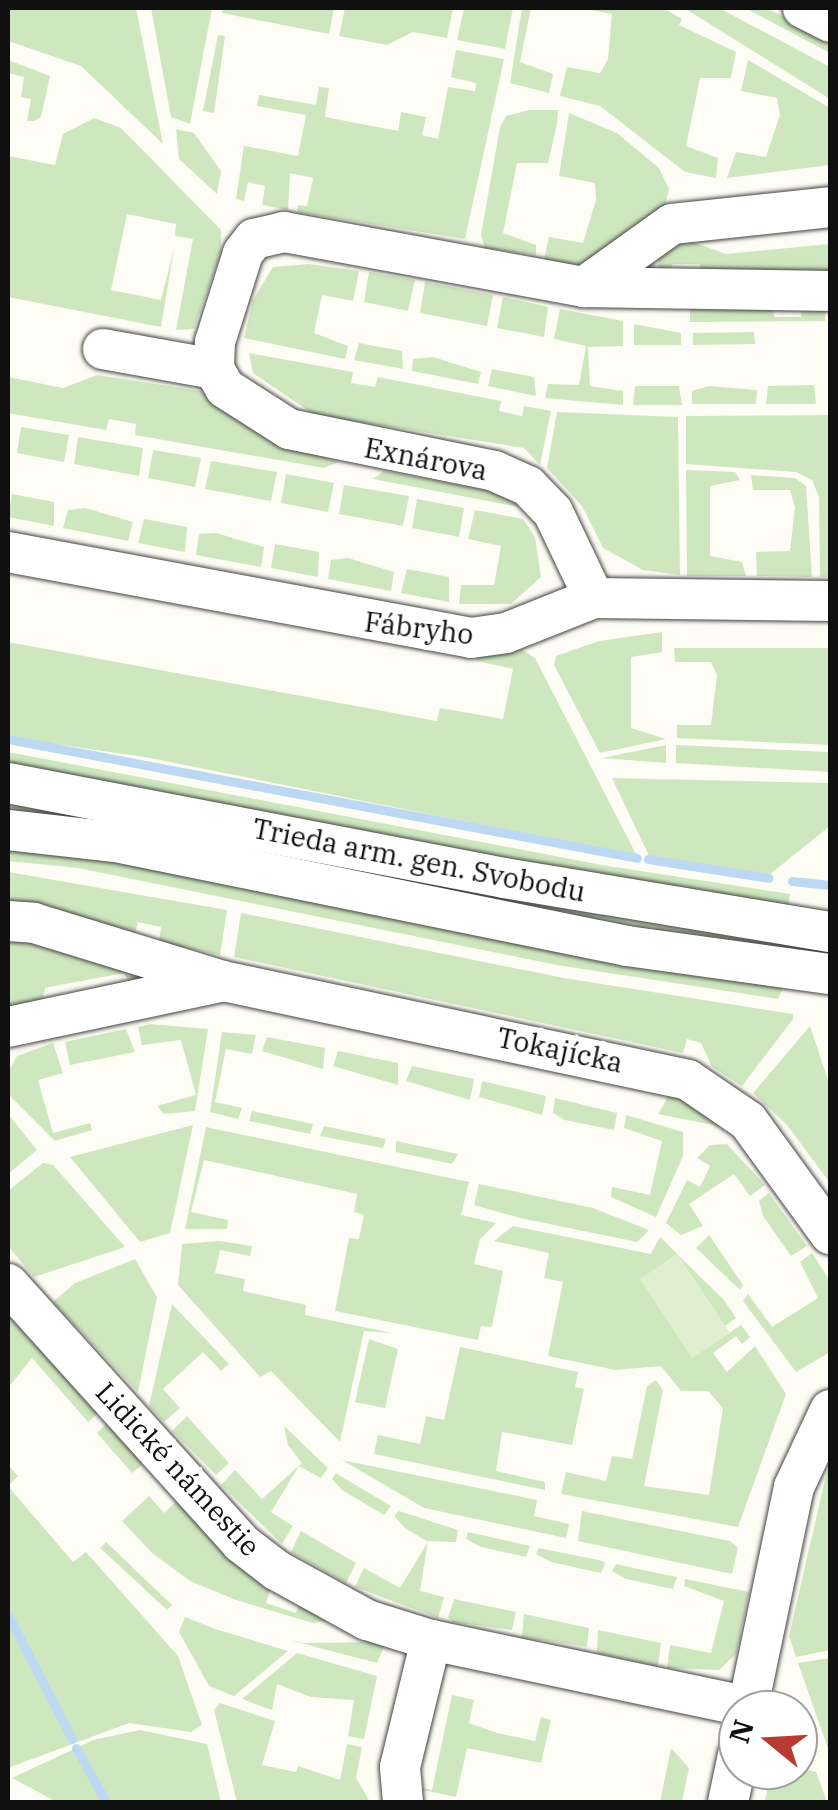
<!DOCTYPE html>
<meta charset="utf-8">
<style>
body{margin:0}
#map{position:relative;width:838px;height:1810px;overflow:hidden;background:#fefdf5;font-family:"IBM Plex Serif",serif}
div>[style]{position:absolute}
.green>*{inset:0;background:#cfe7bf}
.pitch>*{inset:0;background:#e1efd1}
.stream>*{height:9px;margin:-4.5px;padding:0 4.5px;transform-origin:4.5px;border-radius:4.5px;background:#bcd8f2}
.roads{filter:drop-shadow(0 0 2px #434343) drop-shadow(0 0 2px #434343)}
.minor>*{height:40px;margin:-20px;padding:0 20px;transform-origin:20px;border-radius:20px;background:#fff}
span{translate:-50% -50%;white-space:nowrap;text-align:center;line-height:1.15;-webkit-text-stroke:10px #fff;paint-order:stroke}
.street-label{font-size:28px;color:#101010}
.frame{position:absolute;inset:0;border:10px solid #101010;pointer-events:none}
.north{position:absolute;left:718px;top:1690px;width:100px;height:100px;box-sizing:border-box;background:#fff;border:2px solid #9f9f9f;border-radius:50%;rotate:288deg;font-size:28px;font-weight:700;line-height:40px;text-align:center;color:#101010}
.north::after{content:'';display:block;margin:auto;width:35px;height:45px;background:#b83b31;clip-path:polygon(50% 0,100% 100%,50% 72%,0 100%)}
</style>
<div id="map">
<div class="green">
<div style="clip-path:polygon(8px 8px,136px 8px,163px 144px,81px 66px,8px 41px)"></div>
<div style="clip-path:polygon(151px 8px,212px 8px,190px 124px,171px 117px)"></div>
<div style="clip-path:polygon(223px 8px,334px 8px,329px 34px,222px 13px)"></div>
<div style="clip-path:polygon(345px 8px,453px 8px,447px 38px,413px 32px,387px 45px,339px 36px)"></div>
<div style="clip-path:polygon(464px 8px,513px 8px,505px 49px,457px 40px)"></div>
<div style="clip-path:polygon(522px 8px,531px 8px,520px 62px,553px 74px,549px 93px,510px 83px)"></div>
<div style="clip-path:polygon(580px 8px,663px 8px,682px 19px,679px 25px,736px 52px,731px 78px,700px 78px,686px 146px,718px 158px,716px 178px,685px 172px,600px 106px,560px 96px,567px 67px,600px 73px,608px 59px,612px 14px)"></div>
<div style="clip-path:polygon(684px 8px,719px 8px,830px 67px,830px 99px)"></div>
<div style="clip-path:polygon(745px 8px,766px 8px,830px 40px,830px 53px)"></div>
<div style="clip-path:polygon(218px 35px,225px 36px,214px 113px,203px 111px)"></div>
<div style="clip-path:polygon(456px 50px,504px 59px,465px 239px,297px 212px,298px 205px,307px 206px,313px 178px,290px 173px,288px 210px,262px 205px,265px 186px,248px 182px,244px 201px,236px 199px,244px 146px,298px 156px,306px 115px,257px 106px,259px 95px,316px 105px,319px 87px,329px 88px,325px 117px,398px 131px,401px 112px,426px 117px,422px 135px,438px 139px,448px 87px,475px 91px,476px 83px,451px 77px)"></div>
<div style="clip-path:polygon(8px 60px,50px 76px,41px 117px,34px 121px,27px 121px,31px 99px,21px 97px,24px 77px,8px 73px)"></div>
<div style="clip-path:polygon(748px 60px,830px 108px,830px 165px,727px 178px,736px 152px,766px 157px,780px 115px,777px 98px,741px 91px)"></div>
<div style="clip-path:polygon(529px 110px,558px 110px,557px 124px,548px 163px,517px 163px,503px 233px,536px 245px,536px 255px,485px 248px,481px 235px,500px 127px,506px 116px)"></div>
<div style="clip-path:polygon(569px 113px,617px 133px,659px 168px,669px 189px,663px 215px,576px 266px,543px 264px,549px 237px,583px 243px,596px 200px,595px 183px,559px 176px)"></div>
<div style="clip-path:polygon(94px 118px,121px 128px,221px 230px,221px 253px,194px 329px,176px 330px,193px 239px,175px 236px,176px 224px,127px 214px,111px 290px,161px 300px,174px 249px,161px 327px,8px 297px,8px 156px,55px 165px,63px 134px)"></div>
<div style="clip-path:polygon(176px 129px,194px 133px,221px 171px,217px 194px,179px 159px)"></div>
<div style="clip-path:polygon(690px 241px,726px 254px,830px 244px,830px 273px,700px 277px,700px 264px,672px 264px,670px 275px,659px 268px,657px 248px)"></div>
<div style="clip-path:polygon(308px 264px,359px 271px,353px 301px,322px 295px,314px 333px,348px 346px,345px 359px,244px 338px,253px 300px,273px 267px)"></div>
<div style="clip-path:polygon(369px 272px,415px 280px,408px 311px,364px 302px)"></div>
<div style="clip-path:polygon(425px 282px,493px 295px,487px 326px,420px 313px)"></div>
<div style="clip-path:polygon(503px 297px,548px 307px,544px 337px,497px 328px)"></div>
<div style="clip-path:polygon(690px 304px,772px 305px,774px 317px,801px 317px,802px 304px,825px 304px,825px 321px,690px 322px)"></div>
<div style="clip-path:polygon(560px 309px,623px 321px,623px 346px,588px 347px,590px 386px,623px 391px,623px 405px,545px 398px,548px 384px,579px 385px,586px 346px,554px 339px)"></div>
<div style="clip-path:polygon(634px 324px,681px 333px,681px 345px,634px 345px)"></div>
<div style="clip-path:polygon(754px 332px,755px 344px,693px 345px,693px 333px)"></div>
<div style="clip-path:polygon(359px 343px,402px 351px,403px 369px,354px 360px)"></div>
<div style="clip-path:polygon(249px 353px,353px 372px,351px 383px,375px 387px,378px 377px,501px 401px,499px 411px,522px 416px,524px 406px,551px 411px,540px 465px,524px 448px,315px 415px,253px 373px)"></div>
<div style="clip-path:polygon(433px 357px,481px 372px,478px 384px,412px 371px,413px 359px)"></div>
<div style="clip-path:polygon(492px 369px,534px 377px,536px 396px,488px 386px)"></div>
<div style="clip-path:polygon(97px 375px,201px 391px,266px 439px,339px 462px,324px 468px,135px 435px,136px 424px,109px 419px,106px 430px,8px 413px,8px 377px,63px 388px)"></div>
<div style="clip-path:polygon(814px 385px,816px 404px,766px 404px,768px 386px)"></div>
<div style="clip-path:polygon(635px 386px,679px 386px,682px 405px,633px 405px)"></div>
<div style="clip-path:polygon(709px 386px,757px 390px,756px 404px,692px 404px,692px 391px)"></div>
<div style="clip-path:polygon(557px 412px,678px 417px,680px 575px,643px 570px,603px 548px,582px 506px,547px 468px)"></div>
<div style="clip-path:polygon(830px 415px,830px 577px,820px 577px,819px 497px,812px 480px,796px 472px,686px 464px,686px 416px)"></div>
<div style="clip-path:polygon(21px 427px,69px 435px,64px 462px,17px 453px)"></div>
<div style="clip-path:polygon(78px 437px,143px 448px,139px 476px,74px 464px)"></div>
<div style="clip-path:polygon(153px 450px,201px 458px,195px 487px,148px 478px)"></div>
<div style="clip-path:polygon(211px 461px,277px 472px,271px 501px,205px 489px)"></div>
<div style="clip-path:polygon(686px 470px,735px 472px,740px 480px,710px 486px,710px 556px,742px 562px,746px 576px,687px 576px)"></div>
<div style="clip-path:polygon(384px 471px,513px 495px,523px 503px,519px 507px,373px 479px)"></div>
<div style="clip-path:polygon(286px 474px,334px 483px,328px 512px,281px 503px)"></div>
<div style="clip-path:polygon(751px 475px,795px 478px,806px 486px,812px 577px,757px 576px,756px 552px,790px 551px,795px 507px,790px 490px,753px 490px)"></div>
<div style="clip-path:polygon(344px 485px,409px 496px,403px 526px,339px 514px)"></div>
<div style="clip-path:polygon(12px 494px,54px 502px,54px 526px,8px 517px)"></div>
<div style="clip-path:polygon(417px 499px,464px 508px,459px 537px,412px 528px)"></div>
<div style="clip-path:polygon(85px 508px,133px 522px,128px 541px,63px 528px,68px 510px)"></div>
<div style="clip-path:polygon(475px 510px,523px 519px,535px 537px,541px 577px,511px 604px,459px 604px,461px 585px,494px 585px,501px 546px,468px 539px)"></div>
<div style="clip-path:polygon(144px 519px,187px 527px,185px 552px,138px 543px)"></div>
<div style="clip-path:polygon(216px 533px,264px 547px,261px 567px,196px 555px,199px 534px)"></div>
<div style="clip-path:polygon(275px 544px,319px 552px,318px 577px,271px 568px)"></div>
<div style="clip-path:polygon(348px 558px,394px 572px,391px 591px,328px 579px,331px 560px)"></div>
<div style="clip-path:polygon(407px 569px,449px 577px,449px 602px,401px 593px)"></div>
<div style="clip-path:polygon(662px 632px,662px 652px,631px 657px,631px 728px,666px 739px,600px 753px,554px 665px,556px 656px,599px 641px)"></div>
<div style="clip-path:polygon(8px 642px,437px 721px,440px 708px,503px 719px,513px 669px,477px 661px,476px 650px,520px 648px,535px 658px,637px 856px,150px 758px,8px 737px)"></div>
<div style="clip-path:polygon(674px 648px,830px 648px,830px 745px,677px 738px,677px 725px,711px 725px,717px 675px,711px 662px,675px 662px)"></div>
<div style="clip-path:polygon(666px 745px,666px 763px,602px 758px)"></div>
<div style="clip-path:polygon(676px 745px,830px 752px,830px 772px,676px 763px)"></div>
<div style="clip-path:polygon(8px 752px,602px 865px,790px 894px,788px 909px,8px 768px)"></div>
<div style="clip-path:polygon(612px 778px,830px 783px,830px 826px,769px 875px,650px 858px)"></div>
<div style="clip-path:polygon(8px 798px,783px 941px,782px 953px,8px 814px)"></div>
<div style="clip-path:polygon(8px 844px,94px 854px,785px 984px,778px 999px,557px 965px,78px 868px,8px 861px)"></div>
<div style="clip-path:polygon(8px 872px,227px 910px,220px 955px,159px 942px,161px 927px,138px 922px,132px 945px,8px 911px)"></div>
<div style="clip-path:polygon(241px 913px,564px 978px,793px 1014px,793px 1019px,742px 1086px,712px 1067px,701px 1043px,687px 1039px,683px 1053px,234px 957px)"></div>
<div style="clip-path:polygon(8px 932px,184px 982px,135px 993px,124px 973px,45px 988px,40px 1013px,8px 1016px)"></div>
<div style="clip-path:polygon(151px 1024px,208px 1029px,195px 1111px,164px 1114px,157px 1106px,196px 1095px,181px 1040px,142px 1045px,138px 1027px)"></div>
<div style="clip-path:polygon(810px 1026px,830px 1086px,830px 1183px,787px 1125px,753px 1093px)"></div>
<div style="clip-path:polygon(126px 1029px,135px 1052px,70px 1065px,65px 1042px)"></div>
<div style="clip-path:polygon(222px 1032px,256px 1035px,252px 1054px,226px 1049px,215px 1102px,242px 1108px,238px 1119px,210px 1112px)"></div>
<div style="clip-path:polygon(267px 1037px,325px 1048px,323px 1069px,262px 1051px)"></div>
<div style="clip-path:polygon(53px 1043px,63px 1073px,38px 1080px,53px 1133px,90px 1123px,92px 1130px,55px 1141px,8px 1094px,8px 1072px,17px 1056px)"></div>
<div style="clip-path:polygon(338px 1051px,398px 1063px,398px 1085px,333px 1066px)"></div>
<div style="clip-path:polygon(412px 1066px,474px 1079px,470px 1100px,406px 1081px)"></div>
<div style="clip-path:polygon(482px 1081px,546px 1096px,542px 1115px,479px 1097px)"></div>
<div style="clip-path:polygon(671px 1092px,733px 1129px,658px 1114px)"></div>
<div style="clip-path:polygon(555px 1098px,617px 1113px,614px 1130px,565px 1120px,553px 1113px)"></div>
<div style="clip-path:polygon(252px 1111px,313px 1124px,310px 1134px,249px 1121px)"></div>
<div style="clip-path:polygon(8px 1114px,37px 1150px,8px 1174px)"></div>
<div style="clip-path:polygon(626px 1115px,683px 1132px,683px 1156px,656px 1217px,611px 1197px,612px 1187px,650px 1195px,662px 1141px,624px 1128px)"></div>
<div style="clip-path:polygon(193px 1125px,170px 1233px,140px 1242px,70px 1157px)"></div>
<div style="clip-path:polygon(324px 1126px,386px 1139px,383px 1148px,320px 1136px)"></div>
<div style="clip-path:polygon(206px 1127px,469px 1182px,461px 1215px,496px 1223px,480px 1239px,474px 1264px,503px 1271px,492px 1327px,481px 1326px,478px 1340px,335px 1311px,349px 1238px,359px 1239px,364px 1215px,354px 1212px,357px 1194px,204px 1160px,191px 1212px,228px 1220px,227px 1229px,185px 1229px)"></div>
<div style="clip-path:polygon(396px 1141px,458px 1154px,452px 1164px,396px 1152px)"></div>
<div style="clip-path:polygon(727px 1144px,765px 1185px,750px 1196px,734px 1174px,689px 1204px,703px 1226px,681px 1235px,666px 1223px,687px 1180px,700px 1187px,710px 1166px,697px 1158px,710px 1145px)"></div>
<div style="clip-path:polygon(43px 1163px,53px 1165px,125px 1247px,34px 1277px,8px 1246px,8px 1191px)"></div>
<div style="clip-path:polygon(479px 1184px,593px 1208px,649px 1230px,637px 1242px,520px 1218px,474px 1205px)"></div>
<div style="clip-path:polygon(769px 1193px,807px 1246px,791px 1256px,763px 1216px,759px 1201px)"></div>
<div style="clip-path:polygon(513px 1226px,651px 1254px,660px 1237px,724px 1300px,736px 1318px,725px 1326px,677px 1254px,692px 1357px,741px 1325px,750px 1337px,742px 1344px,736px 1336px,713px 1353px,727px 1372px,755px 1346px,786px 1394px,738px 1527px,561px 1494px,566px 1472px,606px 1481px,612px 1456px,632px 1459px,647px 1386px,656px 1380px,663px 1390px,644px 1486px,709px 1495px,723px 1408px,708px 1391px,681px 1391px,661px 1366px,615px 1370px,548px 1356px,563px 1282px,544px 1278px,549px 1253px,494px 1241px)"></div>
<div style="clip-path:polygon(709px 1235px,743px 1285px,740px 1290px,696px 1248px)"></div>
<div style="clip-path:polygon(219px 1241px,252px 1246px,250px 1256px,220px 1250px,215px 1273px,245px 1279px,243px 1291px,306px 1305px,305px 1315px,392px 1333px,364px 1331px,340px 1442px,271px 1371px,260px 1377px,178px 1285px,182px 1244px)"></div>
<div style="clip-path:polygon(812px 1253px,830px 1281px,830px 1352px,796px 1372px,743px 1301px,748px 1294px,772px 1327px,818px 1298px,800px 1262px)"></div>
<div style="clip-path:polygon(135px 1259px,157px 1297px,138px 1392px,53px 1302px,75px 1283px)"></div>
<div style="clip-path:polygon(8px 1302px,100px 1411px,88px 1422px,32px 1358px,8px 1388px)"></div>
<div style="clip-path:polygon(172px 1304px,229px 1364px,221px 1371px,203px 1352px,163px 1389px,180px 1408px,164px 1422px,149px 1406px)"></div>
<div style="clip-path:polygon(369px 1339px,398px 1349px,385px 1408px,355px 1402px)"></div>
<div style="clip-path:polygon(460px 1347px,578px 1372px,575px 1387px,584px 1389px,572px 1445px,502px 1432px,496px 1471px,545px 1482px,545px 1490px,374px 1454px,378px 1435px,420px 1444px,426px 1416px,444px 1420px)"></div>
<div style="clip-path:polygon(187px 1416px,229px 1463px,216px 1475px,172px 1431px)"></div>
<div style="clip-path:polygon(109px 1421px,272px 1585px,266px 1603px,296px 1613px,300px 1602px,334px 1620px,313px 1623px,236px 1600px,190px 1581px,152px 1553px,122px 1521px,149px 1496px,164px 1513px,177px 1501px,143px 1464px,132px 1473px,97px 1433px)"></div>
<div style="clip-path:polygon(284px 1426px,328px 1468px,321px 1478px,299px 1466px,271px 1512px,293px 1526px,282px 1544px,221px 1485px,235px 1470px,262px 1499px,302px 1463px,288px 1445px)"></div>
<div style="clip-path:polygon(830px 1458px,830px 1650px,796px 1657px,789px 1636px)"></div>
<div style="clip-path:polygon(342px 1460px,537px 1500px,534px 1516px,569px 1524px,566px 1538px,424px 1508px)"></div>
<div style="clip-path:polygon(8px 1465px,18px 1476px,8px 1486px,73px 1562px,86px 1552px,178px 1656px,202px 1725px,191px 1732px,129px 1723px,8px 1768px)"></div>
<div style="clip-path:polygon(336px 1473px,337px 1474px,391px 1506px,384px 1515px,342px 1490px,332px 1479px)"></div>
<div style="clip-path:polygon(399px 1511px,458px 1530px,456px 1542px,428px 1541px,420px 1591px,444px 1597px,438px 1618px,355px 1587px,364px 1568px,400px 1588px,428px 1542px,405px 1528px,394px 1516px)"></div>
<div style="clip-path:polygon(582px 1511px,730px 1541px,738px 1548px,732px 1574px,578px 1541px)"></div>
<div style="clip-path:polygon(301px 1531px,356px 1563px,346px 1583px,291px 1552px)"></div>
<div style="clip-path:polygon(468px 1532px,477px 1534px,530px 1546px,526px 1557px,481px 1547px,466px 1539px)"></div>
<div style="clip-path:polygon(106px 1542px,172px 1605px,167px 1610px,100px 1548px)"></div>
<div style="clip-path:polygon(539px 1548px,603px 1561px,605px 1564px,601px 1573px,551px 1562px,536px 1554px)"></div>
<div style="clip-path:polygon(616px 1564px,624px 1566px,677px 1577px,673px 1589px,626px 1579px,612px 1571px)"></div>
<div style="clip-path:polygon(685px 1579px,749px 1592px,736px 1654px,719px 1670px,667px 1668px,670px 1645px,711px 1653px,724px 1601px,684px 1586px)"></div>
<div style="clip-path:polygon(454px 1599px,516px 1612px,512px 1630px,453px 1622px,448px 1617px)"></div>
<div style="clip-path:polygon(524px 1614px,589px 1628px,587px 1647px,522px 1637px)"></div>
<div style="clip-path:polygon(185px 1617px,215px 1629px,288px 1651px,234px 1696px,209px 1686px,179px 1632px)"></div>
<div style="clip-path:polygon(598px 1630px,661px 1643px,658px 1666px,597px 1653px)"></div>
<div style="clip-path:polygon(289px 1640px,304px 1643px,386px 1642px,377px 1663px)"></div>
<div style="clip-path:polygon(297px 1653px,377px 1676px,364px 1739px,348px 1736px,354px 1700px,311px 1697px,277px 1684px,272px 1710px,242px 1699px)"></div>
<div style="clip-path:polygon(830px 1658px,830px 1754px,798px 1663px)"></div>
<div style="clip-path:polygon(452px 1695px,474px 1700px,469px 1723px,497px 1733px,535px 1741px,541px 1717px,551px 1720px,541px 1763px,467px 1748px,456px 1797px,423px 1790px,420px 1802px,415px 1787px,432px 1790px)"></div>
<div style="clip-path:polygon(220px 1703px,275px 1721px,262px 1765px,296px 1772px,298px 1766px,340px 1780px,347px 1744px,362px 1747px,356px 1778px,370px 1802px,237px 1802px,214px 1710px)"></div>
<div style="clip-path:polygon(140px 1730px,207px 1744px,221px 1802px,57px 1802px,12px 1778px,93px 1740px)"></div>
<div style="clip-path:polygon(671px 1748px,689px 1768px,682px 1802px,660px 1802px)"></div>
<div style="clip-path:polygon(798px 1767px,816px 1772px,827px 1802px,765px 1802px,771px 1770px)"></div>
</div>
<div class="pitch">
<div style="clip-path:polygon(677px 1254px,730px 1333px,692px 1358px,640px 1279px)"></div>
</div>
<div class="stream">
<div style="left:8px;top:739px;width:640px;rotate:10.71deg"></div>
<div style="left:648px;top:859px;width:122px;rotate:8.9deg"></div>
<div style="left:792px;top:881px;width:38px;rotate:6deg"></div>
<div style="left:9px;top:1617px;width:137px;rotate:62.7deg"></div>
<div style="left:76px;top:1748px;width:62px;rotate:60.9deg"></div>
</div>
<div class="roads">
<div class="minor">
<div style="left:803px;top:8px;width:30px;rotate:27deg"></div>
<div style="left:584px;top:287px;width:108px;rotate:-35.6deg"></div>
<div style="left:672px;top:224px;width:159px;rotate:-6.1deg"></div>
<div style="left:103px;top:349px;width:113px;rotate:10.2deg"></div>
<div style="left:8px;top:552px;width:471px;rotate:10.5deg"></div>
<div style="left:471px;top:638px;width:35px;rotate:-8deg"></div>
<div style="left:506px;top:633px;width:95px;rotate:-21.7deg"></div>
<div style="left:594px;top:598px;width:236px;rotate:0.7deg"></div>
<div style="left:594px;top:598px;width:95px;rotate:-115.5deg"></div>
<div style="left:553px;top:512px;width:36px;rotate:-134deg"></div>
<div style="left:528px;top:486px;width:36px;rotate:-156deg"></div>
<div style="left:495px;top:471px;width:210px;rotate:-168.5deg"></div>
<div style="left:289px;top:429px;width:76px;rotate:-147.4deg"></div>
<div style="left:225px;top:388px;width:22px;rotate:-120deg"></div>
<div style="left:214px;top:369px;width:27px;rotate:-88deg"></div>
<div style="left:215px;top:342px;width:93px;rotate:-72.5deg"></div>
<div style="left:243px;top:253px;width:18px;rotate:-52deg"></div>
<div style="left:254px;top:239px;width:31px;rotate:-13deg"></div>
<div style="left:284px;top:232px;width:305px;rotate:10.4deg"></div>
<div style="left:584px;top:287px;width:246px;rotate:0.9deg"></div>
<div style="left:8px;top:783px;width:505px;rotate:10.84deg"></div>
<div style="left:504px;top:878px;width:330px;rotate:9.4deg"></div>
<div style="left:8px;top:830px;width:108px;rotate:6.4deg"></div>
<div style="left:115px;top:842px;width:522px;rotate:11.48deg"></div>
<div style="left:627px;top:946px;width:205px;rotate:7.9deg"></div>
<div style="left:8px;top:921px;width:26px;rotate:4deg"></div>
<div style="left:34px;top:923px;width:198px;rotate:17.1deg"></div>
<div style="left:223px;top:981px;width:475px;rotate:12deg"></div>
<div style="left:688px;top:1080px;width:73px;rotate:34.3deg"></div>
<div style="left:748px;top:1121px;width:140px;rotate:54deg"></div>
<div style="left:8px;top:1027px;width:216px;rotate:-12deg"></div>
<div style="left:8px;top:1284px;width:348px;rotate:48deg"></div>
<div style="left:241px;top:1543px;width:44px;rotate:37.6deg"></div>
<div style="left:276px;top:1570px;width:104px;rotate:28.8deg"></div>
<div style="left:367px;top:1620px;width:67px;rotate:17.4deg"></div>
<div style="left:431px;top:1640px;width:324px;rotate:11.9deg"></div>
<div style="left:748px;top:1707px;width:225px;rotate:-78.2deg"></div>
<div style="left:794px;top:1487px;width:85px;rotate:-64.9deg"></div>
<div style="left:403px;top:1802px;width:35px;rotate:-95deg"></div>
<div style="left:400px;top:1767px;width:131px;rotate:-76.3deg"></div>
<div style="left:728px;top:1802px;width:48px;rotate:-78deg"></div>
</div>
</div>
<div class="street-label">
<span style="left:426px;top:459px;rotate:11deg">Exnárova</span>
<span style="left:419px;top:628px;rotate:7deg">Fábryho</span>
<span style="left:419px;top:860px;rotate:11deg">Trieda arm. gen. Svobodu</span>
<span style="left:560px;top:1050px;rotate:12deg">Tokajícka</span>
<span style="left:178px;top:1469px;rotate:47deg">Lidické námestie</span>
</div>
<div class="frame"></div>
<div class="north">N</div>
</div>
